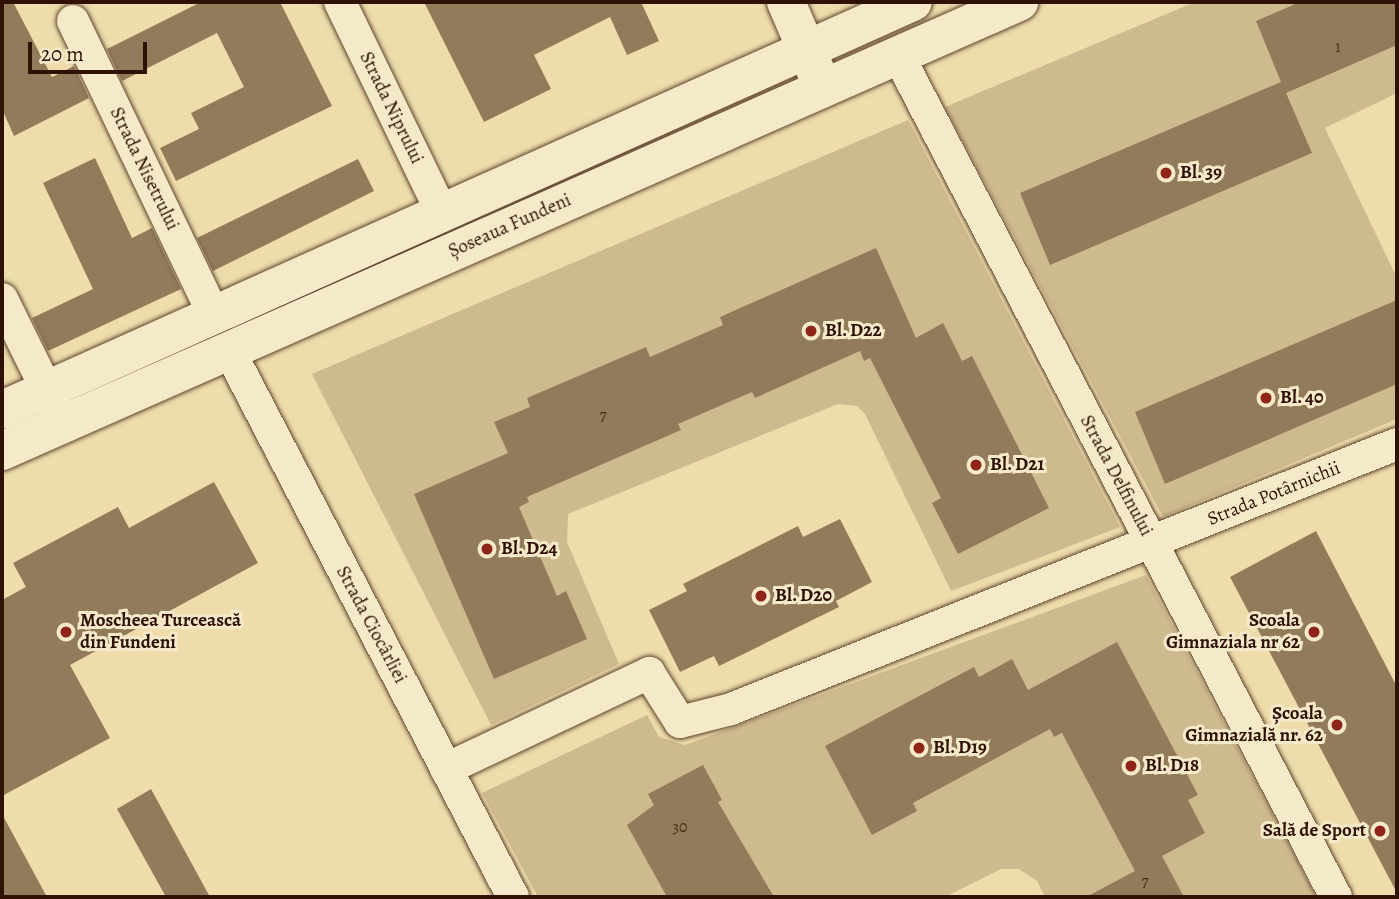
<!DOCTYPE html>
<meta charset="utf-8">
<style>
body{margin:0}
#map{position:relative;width:1399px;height:899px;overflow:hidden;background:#eeddab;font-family:Alegreya,serif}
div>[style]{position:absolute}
.green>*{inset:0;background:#ceba8f}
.building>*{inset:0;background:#927b5b}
.roads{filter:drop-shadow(0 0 2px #5f442e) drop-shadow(0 0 2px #5f442e)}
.street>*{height:32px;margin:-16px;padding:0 16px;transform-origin:16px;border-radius:16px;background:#f4e9c8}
.secondary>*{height:38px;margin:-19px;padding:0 19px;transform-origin:19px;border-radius:19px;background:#f4e9c8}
.dots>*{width:19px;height:19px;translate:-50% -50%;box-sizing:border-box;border:4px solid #f4e9c8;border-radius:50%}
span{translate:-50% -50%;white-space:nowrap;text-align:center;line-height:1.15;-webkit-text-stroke:6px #f4e9c8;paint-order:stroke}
.number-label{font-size:16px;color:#482c1a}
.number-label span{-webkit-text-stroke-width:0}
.street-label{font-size:19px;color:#2f1105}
.poi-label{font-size:19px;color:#2f1105;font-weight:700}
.left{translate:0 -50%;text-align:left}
.right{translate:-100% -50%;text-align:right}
.frame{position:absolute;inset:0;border:4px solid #2f1105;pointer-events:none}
.scale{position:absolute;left:28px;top:42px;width:119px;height:32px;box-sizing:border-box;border:4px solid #2f1105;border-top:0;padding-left:9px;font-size:21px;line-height:24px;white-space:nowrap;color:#2f1105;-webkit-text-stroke:5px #f4e9c8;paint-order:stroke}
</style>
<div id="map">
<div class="green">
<div style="clip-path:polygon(1195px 2px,1397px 2px,1397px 93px,1325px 128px,1397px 278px,1397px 419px,1163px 517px,945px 107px)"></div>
<div style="clip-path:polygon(908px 120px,1120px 527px,951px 591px,865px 414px,857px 406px,838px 404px,568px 514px,567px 542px,619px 664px,491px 725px,312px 374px)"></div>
<div style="clip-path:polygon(1146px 575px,1316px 897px,1045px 897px,1037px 881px,1019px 869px,1001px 869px,945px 897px,538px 897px,482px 793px,647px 715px,659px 737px,685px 745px)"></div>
</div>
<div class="building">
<div style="clip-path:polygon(2px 2px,13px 2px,52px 77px,74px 66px,89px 98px,14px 136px,2px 109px)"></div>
<div style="clip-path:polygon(201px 2px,280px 2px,332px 106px,176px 181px,160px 148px,199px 129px,191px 113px,244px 87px,217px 33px,122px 81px,107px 49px)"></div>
<div style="clip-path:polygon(424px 2px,641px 2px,659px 41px,627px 55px,610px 17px,534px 55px,551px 89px,484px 122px)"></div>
<div style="clip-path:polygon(1300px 2px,1397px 2px,1397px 45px,1286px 93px,1312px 153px,1050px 265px,1020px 193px,1281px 82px,1256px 21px)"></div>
<div style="clip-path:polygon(95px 158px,132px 238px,152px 228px,181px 289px,48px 351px,32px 318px,93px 289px,43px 183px)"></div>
<div style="clip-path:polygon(358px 159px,374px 191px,213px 271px,197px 238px)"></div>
<div style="clip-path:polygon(876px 248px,916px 338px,943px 323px,962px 361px,972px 356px,1049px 508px,958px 554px,932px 503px,941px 498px,870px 358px,864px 361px,860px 351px,755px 398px,752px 392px,678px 424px,681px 430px,527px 497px,529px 502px,519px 507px,557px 596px,566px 591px,587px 639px,494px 679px,414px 494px,508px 453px,494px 422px,530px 407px,527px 398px,646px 347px,650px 357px,723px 325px,720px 317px)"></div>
<div style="clip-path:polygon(1397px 300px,1397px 384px,1165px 484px,1135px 412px)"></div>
<div style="clip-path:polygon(214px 482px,258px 563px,70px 665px,110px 738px,2px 796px,2px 600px,26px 587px,13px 563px,118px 507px,129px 528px)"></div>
<div style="clip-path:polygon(840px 519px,872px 582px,836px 601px,839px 607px,719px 666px,714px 656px,680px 672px,649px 610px,687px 591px,683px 584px,798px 526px,803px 537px)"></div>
<div style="clip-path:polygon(1316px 531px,1397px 687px,1397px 893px,1230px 577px)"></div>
<div style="clip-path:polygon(1117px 642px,1198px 795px,1188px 800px,1205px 833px,1162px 856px,1184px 897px,1086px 897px,1135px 871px,1062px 733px,1054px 737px,1050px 729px,913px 803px,917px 811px,872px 835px,825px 746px,974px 667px,979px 677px,1012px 659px,1028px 690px)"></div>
<div style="clip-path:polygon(703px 765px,722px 800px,718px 802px,774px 897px,667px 897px,627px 825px,654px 805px,648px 794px)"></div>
<div style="clip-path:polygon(151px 789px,210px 897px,166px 897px,117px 809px)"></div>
<div style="clip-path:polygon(2px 814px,47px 897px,2px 897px)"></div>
</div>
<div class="roads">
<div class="street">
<div style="left:340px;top:2px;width:237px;rotate:64.2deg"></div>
<div style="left:73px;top:21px;width:328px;rotate:64.4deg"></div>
<div style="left:898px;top:55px;width:949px;rotate:62.52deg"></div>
<div style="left:2px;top:299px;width:125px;rotate:63.8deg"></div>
<div style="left:230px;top:352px;width:614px;rotate:62.56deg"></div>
<div style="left:446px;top:769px;width:225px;rotate:-25.3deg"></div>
<div style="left:649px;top:673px;width:58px;rotate:57.7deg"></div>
<div style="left:680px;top:722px;width:53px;rotate:-14.3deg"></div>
<div style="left:731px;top:709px;width:717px;rotate:-21.7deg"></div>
</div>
<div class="secondary">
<div style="left:786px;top:2px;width:78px;rotate:66.7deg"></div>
<div style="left:2px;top:410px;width:998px;rotate:-24.13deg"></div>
<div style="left:2px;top:451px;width:1112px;rotate:-23.82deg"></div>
</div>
</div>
<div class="dots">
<div style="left:1166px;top:173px;background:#8f2418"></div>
<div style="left:811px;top:331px;background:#8f2418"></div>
<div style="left:1266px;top:398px;background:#8f2418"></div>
<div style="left:976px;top:465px;background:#8f2418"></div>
<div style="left:487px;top:549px;background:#8f2418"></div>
<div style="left:761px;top:596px;background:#8f2418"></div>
<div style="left:66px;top:632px;background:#8f2418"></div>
<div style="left:1314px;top:632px;background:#8f2418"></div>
<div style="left:1337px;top:725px;background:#8f2418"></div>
<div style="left:919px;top:748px;background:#8f2418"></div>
<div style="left:1131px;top:766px;background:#8f2418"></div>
<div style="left:1380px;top:831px;background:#8f2418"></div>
</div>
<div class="number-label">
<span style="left:1338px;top:47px">1</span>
<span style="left:603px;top:415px">7</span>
<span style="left:680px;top:827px">30</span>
<span style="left:1145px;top:881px">7</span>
</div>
<div class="street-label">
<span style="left:391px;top:108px;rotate:64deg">Strada Niprului</span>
<span style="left:144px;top:169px;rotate:64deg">Strada Nisetrului</span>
<span style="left:510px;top:226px;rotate:-24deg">Șoseaua Fundeni</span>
<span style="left:1116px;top:476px;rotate:62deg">Strada Delfinului</span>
<span style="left:1274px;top:494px;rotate:-22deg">Strada Potârnichii</span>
<span style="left:371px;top:625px;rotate:62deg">Strada Ciocârliei</span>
</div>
<div class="poi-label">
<span class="left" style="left:1180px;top:173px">Bl. 39</span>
<span class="left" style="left:825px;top:331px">Bl. D22</span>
<span class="left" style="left:1280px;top:398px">Bl. 40</span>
<span class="left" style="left:990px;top:465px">Bl. D21</span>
<span class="left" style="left:501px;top:549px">Bl. D24</span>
<span class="left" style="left:775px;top:596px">Bl. D20</span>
<span class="left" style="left:80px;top:632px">Moscheea Turcească<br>din Fundeni</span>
<span class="right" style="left:1300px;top:632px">Scoala<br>Gimnaziala nr 62</span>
<span class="right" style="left:1323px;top:725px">Școala<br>Gimnazială nr. 62</span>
<span class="left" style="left:933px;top:748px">Bl. D19</span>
<span class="left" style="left:1145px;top:766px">Bl. D18</span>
<span class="right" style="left:1366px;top:831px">Sală de Sport</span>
</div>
<div class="frame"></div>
<div class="scale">20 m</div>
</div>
